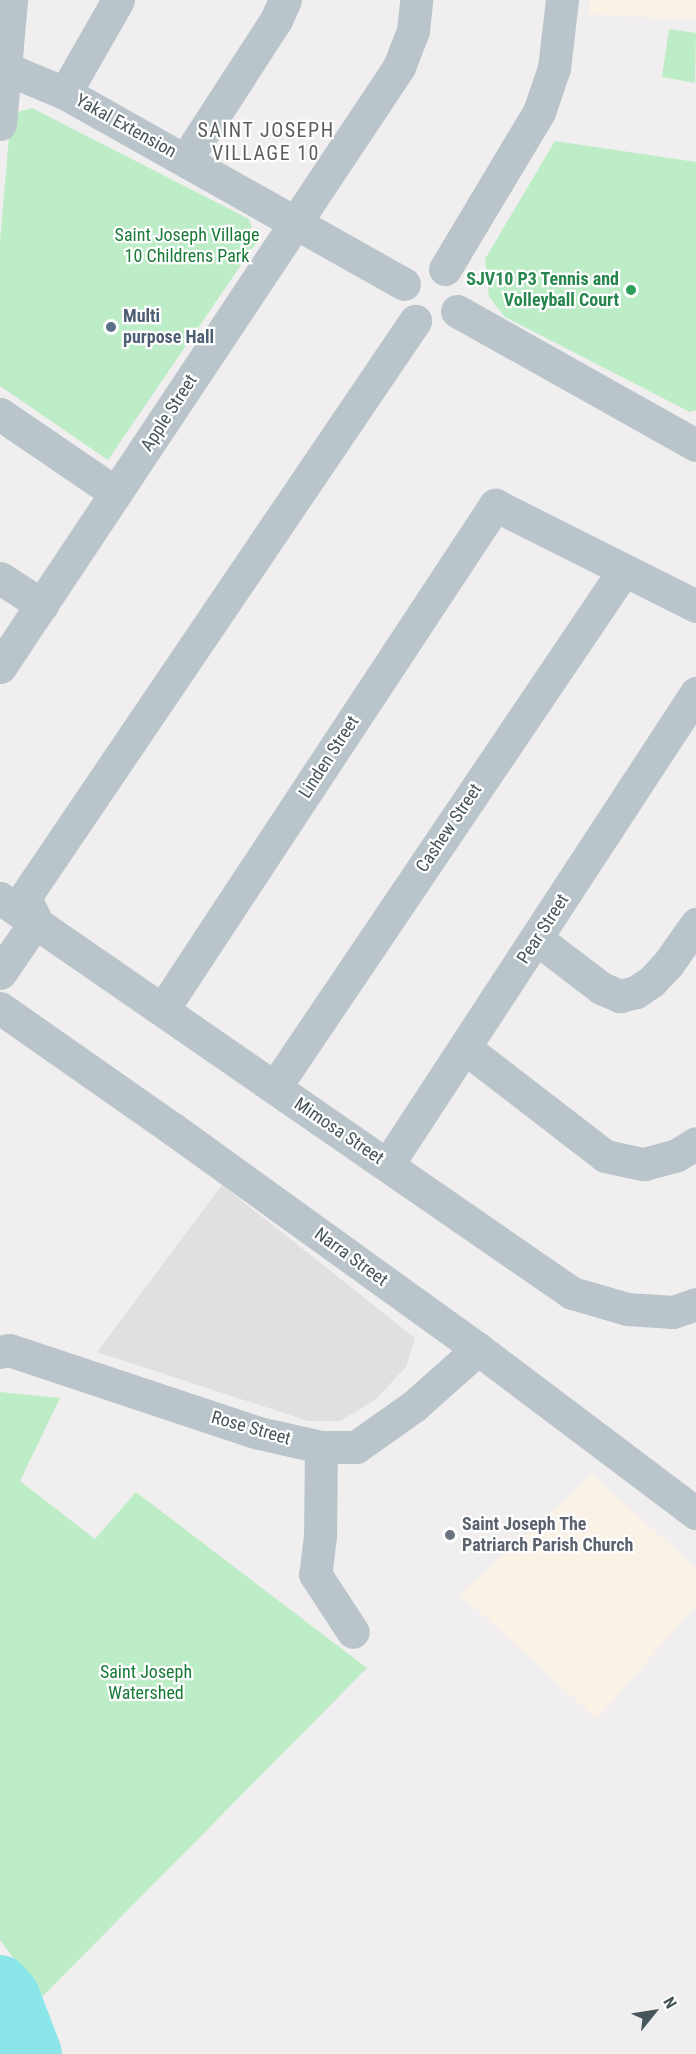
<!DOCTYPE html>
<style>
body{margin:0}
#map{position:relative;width:696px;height:2054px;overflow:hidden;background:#f0eeee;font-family:"Roboto Condensed",sans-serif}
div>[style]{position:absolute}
.commercial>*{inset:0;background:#fbf2e7}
.education>*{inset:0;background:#e1dfdf}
.green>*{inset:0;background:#bdedc7}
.river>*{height:62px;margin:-31px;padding:0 31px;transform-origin:31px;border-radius:31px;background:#8be6e9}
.minor>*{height:33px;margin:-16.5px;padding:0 16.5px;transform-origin:16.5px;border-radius:16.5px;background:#b9c5ca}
.dots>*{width:16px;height:16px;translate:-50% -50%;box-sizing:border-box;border:3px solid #fff;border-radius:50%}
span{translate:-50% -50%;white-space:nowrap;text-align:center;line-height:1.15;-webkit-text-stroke:4.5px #fff;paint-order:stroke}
.street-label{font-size:18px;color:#46555a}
.park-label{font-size:18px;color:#197a38}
.leisure-label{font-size:18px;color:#27864d;font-weight:700}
.right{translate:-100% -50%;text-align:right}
.service-label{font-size:18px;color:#4e5e75;font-weight:700}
.left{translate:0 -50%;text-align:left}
.worship-label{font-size:18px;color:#5b616d;font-weight:700}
.neighbourhood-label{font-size:20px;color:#5b5f62;letter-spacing:1.5px}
.north{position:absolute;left:624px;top:1982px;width:60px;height:60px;-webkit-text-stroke:4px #fff;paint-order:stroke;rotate:60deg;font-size:16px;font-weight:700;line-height:24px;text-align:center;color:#46555a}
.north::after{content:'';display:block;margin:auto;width:21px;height:27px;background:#46555a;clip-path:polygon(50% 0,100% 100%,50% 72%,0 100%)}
</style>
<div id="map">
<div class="commercial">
<div style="clip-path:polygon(590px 0,696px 0,696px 20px,589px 14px)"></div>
<div style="clip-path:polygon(592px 1475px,696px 1568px,696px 1605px,597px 1719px,460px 1594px)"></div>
</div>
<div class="education">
<div style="clip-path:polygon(222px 1185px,415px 1338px,406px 1367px,375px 1400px,340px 1421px,308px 1421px,97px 1352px)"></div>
</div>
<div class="green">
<div style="clip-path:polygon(669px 29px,696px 33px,695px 83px,662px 77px)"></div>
<div style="clip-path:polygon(32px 108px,249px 219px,256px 243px,108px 460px,0 386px,0 241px,11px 114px)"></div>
<div style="clip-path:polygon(555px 141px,696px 162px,696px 410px,690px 412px,505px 317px,489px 297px,485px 259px)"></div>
<div style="clip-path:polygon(0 1392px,60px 1398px,20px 1481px,95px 1539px,136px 1492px,367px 1668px,42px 1997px,0 1940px)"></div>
</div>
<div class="river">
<div style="left:0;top:1986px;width:14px;rotate:51deg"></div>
<div style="left:9px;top:1997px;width:61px;rotate:68.9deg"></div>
</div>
<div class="minor">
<div style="left:0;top:66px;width:70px;rotate:22.6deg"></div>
<div style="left:65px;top:93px;width:389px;rotate:29.4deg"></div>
<div style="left:65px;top:93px;width:107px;rotate:-60.3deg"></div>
<div style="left:0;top:124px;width:124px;rotate:-84.9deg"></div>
<div style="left:186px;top:159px;width:166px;rotate:-57.1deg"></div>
<div style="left:276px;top:20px;width:22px;rotate:-66deg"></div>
<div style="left:445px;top:269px;width:183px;rotate:-59.1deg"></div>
<div style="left:539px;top:112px;width:46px;rotate:-71.2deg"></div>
<div style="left:554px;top:68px;width:68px;rotate:-83.3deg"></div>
<div style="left:457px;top:311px;width:274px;rotate:29.3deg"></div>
<div style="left:0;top:414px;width:140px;rotate:34.3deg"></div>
<div style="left:0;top:578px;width:50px;rotate:32.7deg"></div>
<div style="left:0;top:667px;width:721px;rotate:-56.38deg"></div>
<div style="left:399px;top:67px;width:39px;rotate:-69deg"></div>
<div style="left:413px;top:31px;width:31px;rotate:-84deg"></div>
<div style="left:25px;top:897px;width:696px;rotate:-55.9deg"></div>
<div style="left:0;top:898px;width:695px;rotate:34.63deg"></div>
<div style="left:572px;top:1293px;width:57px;rotate:16.2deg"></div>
<div style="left:627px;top:1309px;width:46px;rotate:3.7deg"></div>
<div style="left:673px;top:1312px;width:24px;rotate:-19deg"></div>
<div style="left:537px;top:939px;width:81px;rotate:37.4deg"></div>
<div style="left:601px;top:988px;width:21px;rotate:23deg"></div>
<div style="left:620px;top:996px;width:16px;rotate:-14deg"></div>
<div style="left:636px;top:992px;width:18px;rotate:-34deg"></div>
<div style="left:651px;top:982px;width:25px;rotate:-47deg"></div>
<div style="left:668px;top:964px;width:49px;rotate:-55deg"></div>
<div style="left:0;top:973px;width:63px;rotate:-55.3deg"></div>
<div style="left:36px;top:921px;width:21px;rotate:-115deg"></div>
<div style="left:0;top:1008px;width:211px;rotate:35deg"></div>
<div style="left:173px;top:1129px;width:376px;rotate:35.8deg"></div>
<div style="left:478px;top:1349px;width:273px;rotate:37deg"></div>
<div style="left:163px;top:1009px;width:604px;rotate:-56.63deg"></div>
<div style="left:495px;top:505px;width:225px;rotate:26.7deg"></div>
<div style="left:465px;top:1048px;width:177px;rotate:37.6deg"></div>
<div style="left:605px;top:1156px;width:40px;rotate:12deg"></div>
<div style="left:644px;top:1164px;width:34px;rotate:-15deg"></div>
<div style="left:677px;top:1155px;width:22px;rotate:-32deg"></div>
<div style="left:275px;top:1087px;width:624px;rotate:-55.98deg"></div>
<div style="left:388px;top:1164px;width:563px;rotate:-56.82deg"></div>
<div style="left:0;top:1352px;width:9px;rotate:-13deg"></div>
<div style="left:9px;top:1350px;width:263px;rotate:18.4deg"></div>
<div style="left:259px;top:1433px;width:64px;rotate:12.7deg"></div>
<div style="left:321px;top:1447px;width:35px"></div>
<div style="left:356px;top:1447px;width:71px;rotate:-35.3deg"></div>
<div style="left:414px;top:1406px;width:86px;rotate:-41.7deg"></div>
<div style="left:321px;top:1447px;width:89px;rotate:90.6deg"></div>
<div style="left:320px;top:1536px;width:38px;rotate:97deg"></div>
<div style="left:315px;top:1574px;width:69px;rotate:56.8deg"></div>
</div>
<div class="dots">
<div style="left:631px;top:290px;background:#2e9e5b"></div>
<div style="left:111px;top:327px;background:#5c6f8a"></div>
<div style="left:450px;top:1535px;background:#6b7280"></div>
</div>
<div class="street-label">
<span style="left:126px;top:126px;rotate:29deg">Yakal Extension</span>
<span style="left:169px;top:413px;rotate:-57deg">Apple Street</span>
<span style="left:329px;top:757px;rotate:-57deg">Linden Street</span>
<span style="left:449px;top:828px;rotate:-56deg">Cashew Street</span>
<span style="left:543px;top:929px;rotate:-57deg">Pear Street</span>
<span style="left:339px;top:1131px;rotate:34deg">Mimosa Street</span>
<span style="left:351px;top:1257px;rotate:36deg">Narra Street</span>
<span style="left:251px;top:1428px;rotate:16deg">Rose Street</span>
</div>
<div class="park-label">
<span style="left:187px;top:246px">Saint Joseph Village<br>10 Childrens Park</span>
<span style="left:146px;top:1683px">Saint Joseph<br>Watershed</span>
</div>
<div class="leisure-label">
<span class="right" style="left:619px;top:290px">SJV10 P3 Tennis and<br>Volleyball Court</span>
</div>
<div class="service-label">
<span class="left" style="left:123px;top:327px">Multi<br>purpose Hall</span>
</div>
<div class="worship-label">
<span class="left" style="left:462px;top:1535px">Saint Joseph The<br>Patriarch Parish Church</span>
</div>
<div class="neighbourhood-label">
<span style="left:266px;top:142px">SAINT JOSEPH<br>VILLAGE 10</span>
</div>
<div class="north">N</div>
</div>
